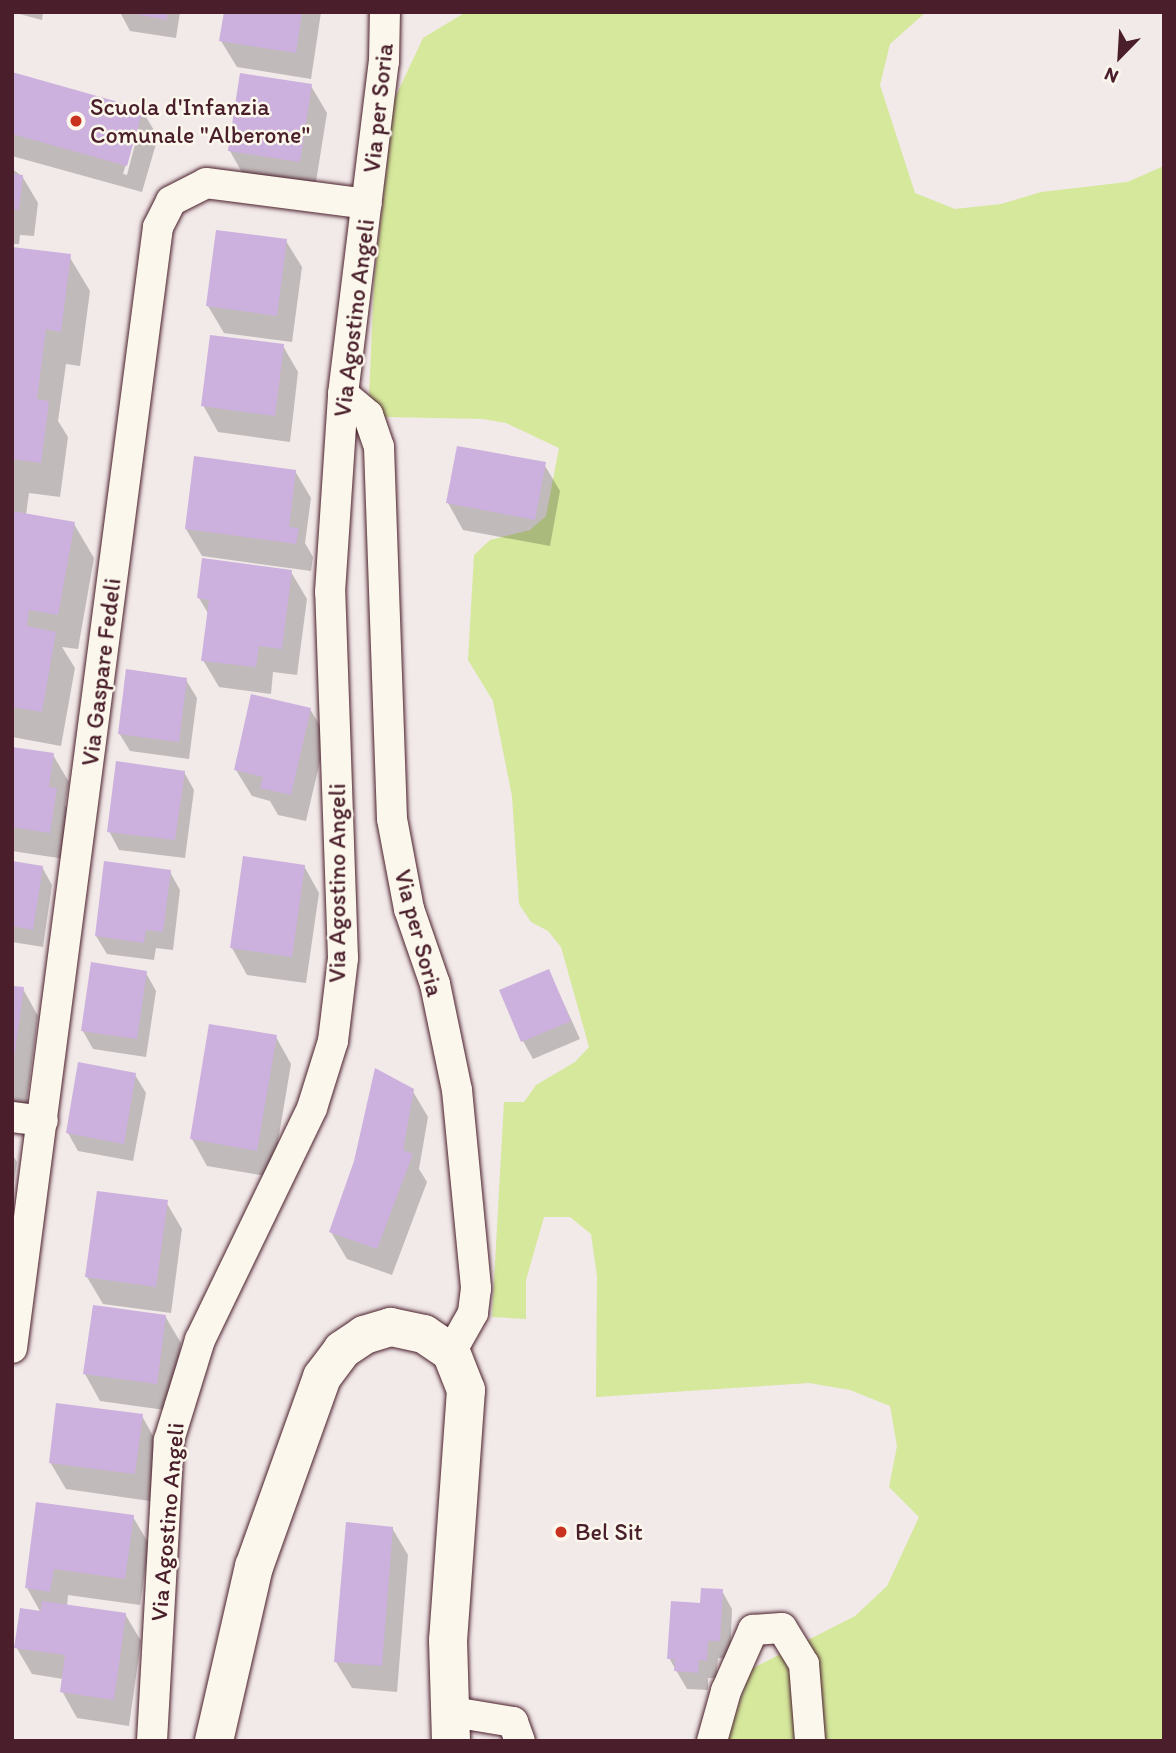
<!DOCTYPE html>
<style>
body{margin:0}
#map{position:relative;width:1176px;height:1753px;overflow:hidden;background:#f2e9e9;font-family:Itim,sans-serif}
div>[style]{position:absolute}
.green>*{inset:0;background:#d5e89c}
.shadow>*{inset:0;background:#0003}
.building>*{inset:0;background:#ccb0dd}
.roads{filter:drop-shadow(0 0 2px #4a1f2b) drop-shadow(0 0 2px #4a1f2b)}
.street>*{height:30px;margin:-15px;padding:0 15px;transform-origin:15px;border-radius:15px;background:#fbf7ec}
.secondary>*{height:38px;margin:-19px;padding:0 19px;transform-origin:19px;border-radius:19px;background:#fbf7ec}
.dots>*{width:19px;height:19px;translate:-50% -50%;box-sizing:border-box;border:4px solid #fbf7ec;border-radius:50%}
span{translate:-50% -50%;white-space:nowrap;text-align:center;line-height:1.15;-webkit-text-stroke:5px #fbf7ec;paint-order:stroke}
.poi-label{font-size:24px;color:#4a1f2b}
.left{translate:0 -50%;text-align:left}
.street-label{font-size:24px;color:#4a1f2b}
.frame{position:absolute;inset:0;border:14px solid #4a1f2b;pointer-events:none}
.north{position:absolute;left:1085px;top:21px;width:70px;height:70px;-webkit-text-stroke:5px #fbf7ec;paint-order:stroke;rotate:204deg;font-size:19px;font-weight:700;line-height:28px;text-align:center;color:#4a1f2b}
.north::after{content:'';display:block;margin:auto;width:24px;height:32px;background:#4a1f2b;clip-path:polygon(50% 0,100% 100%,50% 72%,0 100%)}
</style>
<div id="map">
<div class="green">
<div style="clip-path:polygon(466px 12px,926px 12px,890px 44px,880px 85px,915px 193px,955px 209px,1001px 204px,1041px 192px,1127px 182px,1164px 166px,1164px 1741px,726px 1741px,751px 1669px,855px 1616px,887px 1586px,919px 1517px,889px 1487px,897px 1446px,890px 1406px,850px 1390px,809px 1383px,596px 1397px,597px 1276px,591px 1234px,570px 1217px,544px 1217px,526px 1280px,526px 1319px,492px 1317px,504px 1102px,524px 1102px,536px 1085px,575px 1062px,589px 1047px,561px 947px,548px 931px,531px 922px,519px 904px,512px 796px,493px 701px,468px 660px,474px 555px,490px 540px,530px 530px,546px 516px,559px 448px,506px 423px,483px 419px,386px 417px,369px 398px,374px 281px,394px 100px,423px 38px)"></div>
</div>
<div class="shadow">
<div style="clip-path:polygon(12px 12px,43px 12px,42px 20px)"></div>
<div style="clip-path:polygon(120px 12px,180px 12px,176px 38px,130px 31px)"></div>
<div style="clip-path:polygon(225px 12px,321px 12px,311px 79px,237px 67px,221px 41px)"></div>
<div style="clip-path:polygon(evenodd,12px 74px,142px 110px,158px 137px,142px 192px,12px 156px,12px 74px,136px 129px,139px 129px,127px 175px,123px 174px,136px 129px)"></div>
<div style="clip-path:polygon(311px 86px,327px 113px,315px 188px,245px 178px,230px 151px)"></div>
<div style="clip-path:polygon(12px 169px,22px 176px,38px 203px,34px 236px,20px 235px,19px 244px,12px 244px)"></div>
<div style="clip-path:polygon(286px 241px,302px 267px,292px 342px,224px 333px,208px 306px)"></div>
<div style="clip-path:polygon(12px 249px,69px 256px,90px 291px,80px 366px,66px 364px,58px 421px,68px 437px,60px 497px,29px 493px,26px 515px,74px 524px,94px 558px,78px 649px,62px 647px,75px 668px,61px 746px,12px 737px)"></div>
<div style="clip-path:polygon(283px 346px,298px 372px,290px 442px,218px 432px,203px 405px)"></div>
<div style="clip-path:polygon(544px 464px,560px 491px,550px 546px,463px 530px,448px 503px)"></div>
<div style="clip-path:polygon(295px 471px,311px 498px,305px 543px,313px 557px,311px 571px,202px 556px,186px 529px)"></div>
<div style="clip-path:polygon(291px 572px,307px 599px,297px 675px,273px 672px,271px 694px,219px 687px,203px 660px,209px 615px,199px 598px)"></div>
<div style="clip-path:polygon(186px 680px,197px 698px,189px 759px,130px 751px,119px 733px)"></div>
<div style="clip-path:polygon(310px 709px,326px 736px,306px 821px,278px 815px,270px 801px,252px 796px,236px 770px)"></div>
<div style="clip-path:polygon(12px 749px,53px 755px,69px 782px,65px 805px,71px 816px,65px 859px,12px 851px)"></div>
<div style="clip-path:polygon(184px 772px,194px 790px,185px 858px,119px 850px,109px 831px)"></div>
<div style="clip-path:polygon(12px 862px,42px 867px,52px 885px,43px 947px,12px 942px)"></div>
<div style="clip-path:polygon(304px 866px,319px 893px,306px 983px,247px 975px,232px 948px)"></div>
<div style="clip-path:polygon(170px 872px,180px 890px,173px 950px,156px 948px,154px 960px,107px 954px,96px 936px)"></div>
<div style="clip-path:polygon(549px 971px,580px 1039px,533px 1059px,523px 1041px)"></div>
<div style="clip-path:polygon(146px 973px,156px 991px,146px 1057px,93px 1049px,83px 1031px)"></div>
<div style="clip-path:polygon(12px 987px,23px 989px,38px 1016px,26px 1106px,12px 1104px)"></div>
<div style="clip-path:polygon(276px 1037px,291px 1064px,272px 1177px,207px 1166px,192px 1139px)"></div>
<div style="clip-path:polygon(135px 1075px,146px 1093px,133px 1161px,78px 1151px,68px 1133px)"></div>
<div style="clip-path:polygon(412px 1090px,428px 1117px,419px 1169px,427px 1182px,392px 1275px,347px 1259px,331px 1232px)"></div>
<div style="clip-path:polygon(12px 1154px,17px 1162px,12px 1196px)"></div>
<div style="clip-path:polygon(166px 1202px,182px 1229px,171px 1313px,103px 1304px,87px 1277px)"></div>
<div style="clip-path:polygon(165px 1316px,181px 1343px,172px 1411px,100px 1401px,85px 1374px)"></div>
<div style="clip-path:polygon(142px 1416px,157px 1443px,150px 1501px,66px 1489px,50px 1462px)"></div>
<div style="clip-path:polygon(38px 1504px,133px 1517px,149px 1544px,140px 1605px,68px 1595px,67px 1607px,125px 1614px,141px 1641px,129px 1726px,77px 1718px,62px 1691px,63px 1679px,32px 1674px,16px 1647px,41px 1613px,27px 1588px)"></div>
<div style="clip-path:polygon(392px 1528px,408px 1555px,397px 1692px,352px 1688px,336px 1662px)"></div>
<div style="clip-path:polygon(722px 1591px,732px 1609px,730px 1659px,718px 1658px,716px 1678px,708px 1678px,708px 1690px,687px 1689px,669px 1658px,701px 1605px)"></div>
</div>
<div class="building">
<div style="clip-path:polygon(125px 12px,168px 12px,166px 20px)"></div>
<div style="clip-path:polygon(224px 12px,302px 12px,296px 53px,219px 41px)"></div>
<div style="clip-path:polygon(12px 72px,143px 109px,127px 166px,12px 134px)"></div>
<div style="clip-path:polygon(240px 73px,312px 84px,300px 162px,228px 151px)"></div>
<div style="clip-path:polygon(12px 174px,23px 175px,19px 210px,12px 209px)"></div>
<div style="clip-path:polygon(216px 230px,287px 239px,277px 316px,206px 306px)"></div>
<div style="clip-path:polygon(12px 247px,71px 254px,61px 332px,46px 329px,37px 399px,49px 401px,41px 463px,12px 459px)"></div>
<div style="clip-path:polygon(210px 335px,284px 344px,275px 416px,201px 406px)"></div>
<div style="clip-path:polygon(457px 446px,546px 462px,535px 520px,446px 503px)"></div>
<div style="clip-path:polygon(194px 456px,296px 470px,289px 527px,299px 528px,296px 544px,185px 529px)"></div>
<div style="clip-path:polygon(12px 511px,75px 522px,58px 615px,29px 610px,27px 626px,56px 632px,42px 712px,12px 707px)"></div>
<div style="clip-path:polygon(202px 558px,292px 570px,282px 649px,259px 646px,256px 667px,201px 661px,209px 600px,197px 598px)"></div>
<div style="clip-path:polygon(126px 669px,187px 678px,179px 742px,118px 734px)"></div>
<div style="clip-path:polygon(251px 694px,311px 708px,291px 795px,260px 788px,263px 777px,234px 770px)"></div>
<div style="clip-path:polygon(12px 747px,54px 753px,49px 787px,57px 788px,50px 833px,12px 827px)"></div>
<div style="clip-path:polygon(116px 761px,185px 771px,175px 840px,107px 832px)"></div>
<div style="clip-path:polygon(243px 856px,305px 865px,292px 957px,230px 948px)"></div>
<div style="clip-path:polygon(12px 861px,43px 866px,33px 930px,12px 926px)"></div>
<div style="clip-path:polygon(104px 861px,171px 870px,163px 932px,146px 930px,144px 943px,95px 936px)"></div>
<div style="clip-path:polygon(91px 962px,147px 971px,137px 1039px,81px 1031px)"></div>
<div style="clip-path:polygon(549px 969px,571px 1021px,521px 1042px,499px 990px)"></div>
<div style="clip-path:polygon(12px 986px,24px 987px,14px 1058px,12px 1058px)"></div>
<div style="clip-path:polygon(209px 1024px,277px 1035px,257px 1151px,190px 1139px)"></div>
<div style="clip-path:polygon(78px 1062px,136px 1073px,124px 1144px,66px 1133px)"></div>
<div style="clip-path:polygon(375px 1068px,414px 1089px,403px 1150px,413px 1154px,377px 1249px,329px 1232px,354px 1161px)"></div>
<div style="clip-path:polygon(97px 1191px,168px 1200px,156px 1287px,85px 1277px)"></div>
<div style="clip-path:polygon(93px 1305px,166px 1315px,157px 1384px,83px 1374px)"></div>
<div style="clip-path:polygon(56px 1403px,143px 1414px,135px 1474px,49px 1463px)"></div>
<div style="clip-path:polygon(36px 1502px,134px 1515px,125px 1579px,54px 1569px,50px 1592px,25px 1588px)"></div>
<div style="clip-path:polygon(346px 1522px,393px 1527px,382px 1666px,334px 1662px)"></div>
<div style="clip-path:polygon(701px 1588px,723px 1589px,720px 1641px,708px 1641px,707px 1661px,699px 1660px,698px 1673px,674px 1671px,675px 1659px,667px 1659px,671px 1601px,700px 1603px)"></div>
<div style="clip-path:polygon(42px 1601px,126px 1613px,114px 1700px,60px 1692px,65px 1655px,14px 1648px,20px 1608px,41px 1611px)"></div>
</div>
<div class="roads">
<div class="street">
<div style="left:343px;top:394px;width:33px;rotate:40deg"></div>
<div style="left:368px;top:415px;width:34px;rotate:71deg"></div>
<div style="left:379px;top:447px;width:372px;rotate:88deg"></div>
<div style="left:392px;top:819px;width:92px;rotate:79.3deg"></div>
<div style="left:409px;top:909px;width:79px;rotate:70.9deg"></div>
<div style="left:435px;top:984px;width:108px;rotate:78.3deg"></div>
<div style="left:457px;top:1090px;width:199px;rotate:84.5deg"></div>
<div style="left:476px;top:1288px;width:25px;rotate:97deg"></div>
<div style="left:473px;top:1313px;width:45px;rotate:119.4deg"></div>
<div style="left:12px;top:1117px;width:31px;rotate:7deg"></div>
<div style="left:12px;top:1348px;width:1130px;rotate:-82.58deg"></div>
<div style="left:158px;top:227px;width:29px;rotate:-63deg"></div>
<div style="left:171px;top:201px;width:39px;rotate:-27deg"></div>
<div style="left:206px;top:183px;width:162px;rotate:7.4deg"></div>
<div style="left:447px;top:1711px;width:67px;rotate:9.5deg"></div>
<div style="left:513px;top:1722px;width:20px;rotate:70deg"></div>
<div style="left:152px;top:1741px;width:301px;rotate:-86.8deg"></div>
<div style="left:169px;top:1440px;width:105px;rotate:-72.8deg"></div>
<div style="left:200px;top:1340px;width:258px;rotate:-64.2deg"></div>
<div style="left:312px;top:1108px;width:70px;rotate:-72.6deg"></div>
<div style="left:333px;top:1041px;width:84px;rotate:-83.1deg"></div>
<div style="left:343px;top:958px;width:366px;rotate:-92deg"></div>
<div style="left:330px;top:592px;width:198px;rotate:-86.2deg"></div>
<div style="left:343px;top:394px;width:335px;rotate:-83deg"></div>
<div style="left:384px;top:62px;width:50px;rotate:-88.9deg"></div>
<div style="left:712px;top:1741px;width:52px;rotate:-74.4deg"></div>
<div style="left:726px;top:1691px;width:67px;rotate:-66.1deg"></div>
<div style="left:753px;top:1630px;width:29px;rotate:-4deg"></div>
<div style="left:782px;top:1628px;width:42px;rotate:58.6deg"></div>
<div style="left:804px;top:1664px;width:77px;rotate:85.5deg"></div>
</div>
<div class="secondary">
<div style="left:214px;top:1741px;width:179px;rotate:-77.1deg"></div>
<div style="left:254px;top:1567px;width:202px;rotate:-70.3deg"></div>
<div style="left:322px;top:1377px;width:34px;rotate:-53deg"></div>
<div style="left:342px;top:1350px;width:27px;rotate:-34deg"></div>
<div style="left:364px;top:1335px;width:28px;rotate:-17deg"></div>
<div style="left:391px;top:1327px;width:34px;rotate:12deg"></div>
<div style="left:424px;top:1334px;width:32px;rotate:34deg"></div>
<div style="left:451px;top:1352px;width:41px;rotate:68.5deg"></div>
<div style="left:466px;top:1390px;width:251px;rotate:94.1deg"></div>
<div style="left:448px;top:1640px;width:101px;rotate:88.3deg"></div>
</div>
</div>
<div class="dots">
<div style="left:76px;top:121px;background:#c8321e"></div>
<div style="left:561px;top:1532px;background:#c8321e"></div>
</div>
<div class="poi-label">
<span class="left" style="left:90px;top:121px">Scuola d'Infanzia<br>Comunale "Alberone"</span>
<span class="left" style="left:575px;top:1532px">Bel Sit</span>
</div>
<div class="street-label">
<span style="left:378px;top:108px;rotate:-84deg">Via per Soria</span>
<span style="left:354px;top:318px;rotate:-83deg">Via Agostino Angeli</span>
<span style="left:101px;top:672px;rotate:-83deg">Via Gaspare Fedeli</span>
<span style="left:337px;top:883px;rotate:-90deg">Via Agostino Angeli</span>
<span style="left:419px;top:933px;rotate:75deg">Via per Soria</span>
<span style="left:167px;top:1522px;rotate:-85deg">Via Agostino Angeli</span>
</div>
<div class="frame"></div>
<div class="north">N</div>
</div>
